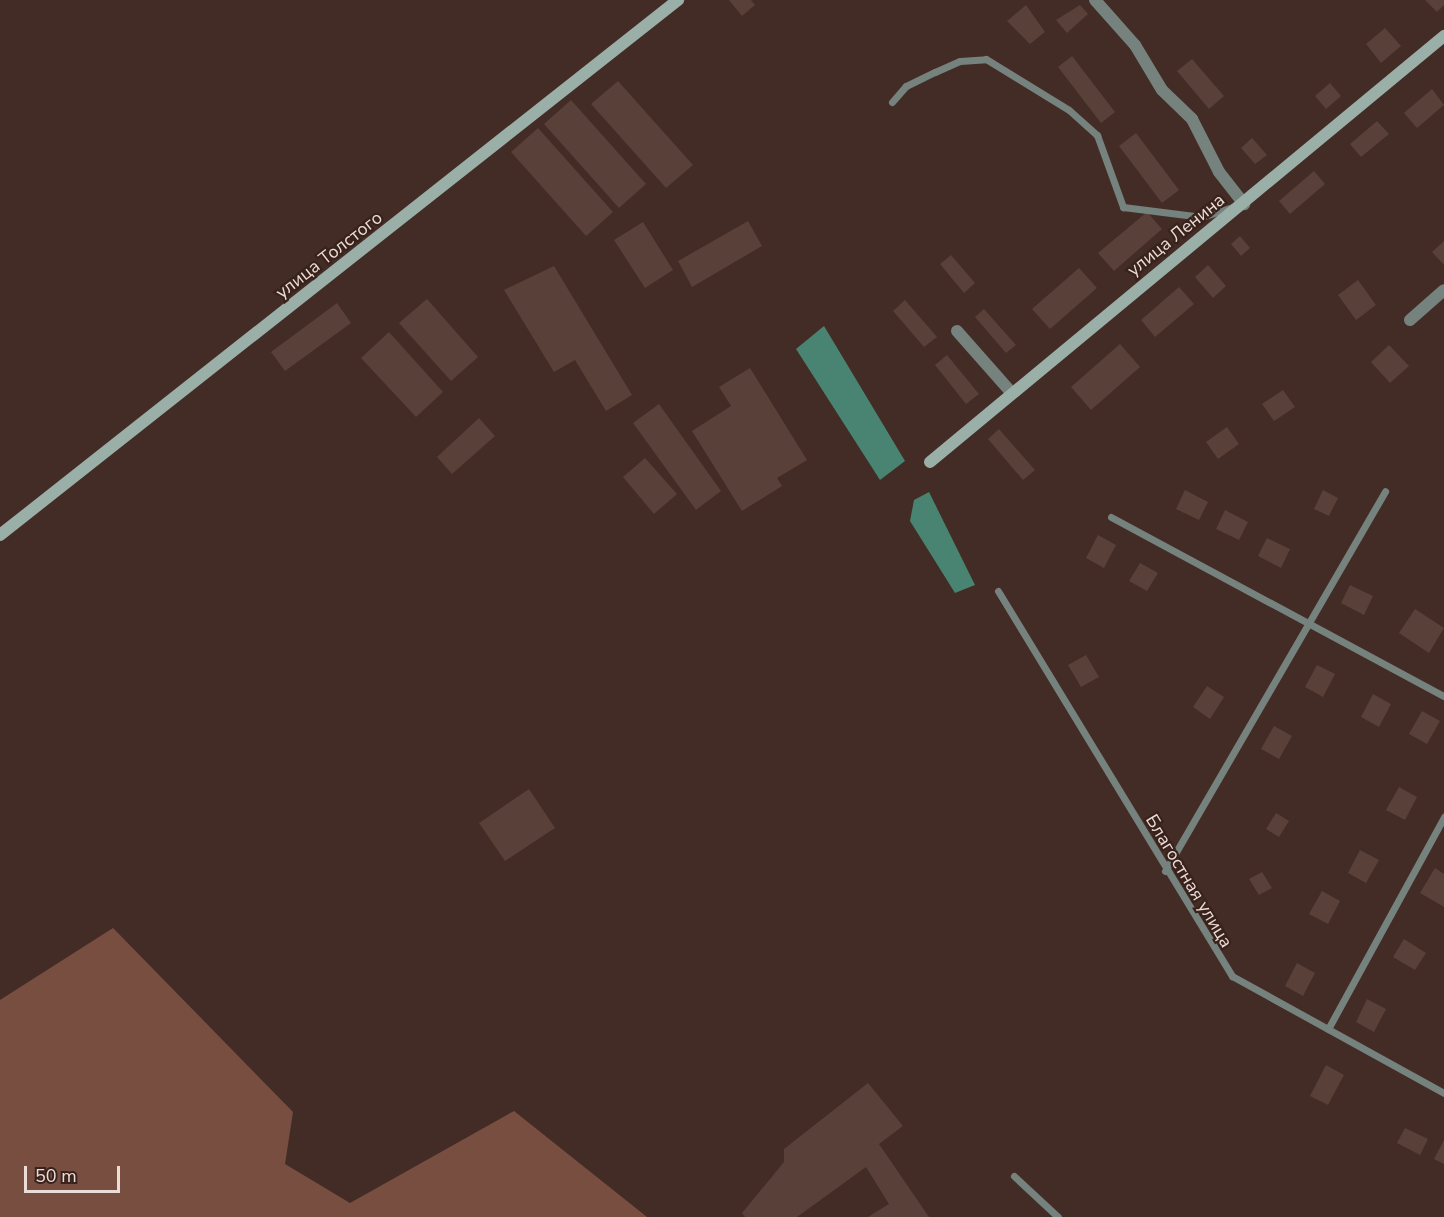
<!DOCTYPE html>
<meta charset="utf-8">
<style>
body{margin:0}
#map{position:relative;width:1444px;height:1217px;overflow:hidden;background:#432c25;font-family:"Nunito Sans",sans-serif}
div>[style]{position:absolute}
.green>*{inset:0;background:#784e41}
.water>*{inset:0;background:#488471}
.building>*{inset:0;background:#594038}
.lane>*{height:7px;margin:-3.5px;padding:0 3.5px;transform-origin:3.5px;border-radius:3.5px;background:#75827d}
.street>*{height:12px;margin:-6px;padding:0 6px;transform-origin:6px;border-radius:6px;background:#75827d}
.secondary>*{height:12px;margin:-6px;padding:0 6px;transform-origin:6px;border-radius:6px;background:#9aafa7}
span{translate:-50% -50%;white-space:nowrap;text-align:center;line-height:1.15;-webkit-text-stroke:4.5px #39221b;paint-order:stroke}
.street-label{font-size:18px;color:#ecdcd7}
.scale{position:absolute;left:24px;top:1166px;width:96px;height:27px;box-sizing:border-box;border:3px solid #ecdcd7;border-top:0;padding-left:8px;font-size:18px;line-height:21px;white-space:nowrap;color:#ecdcd7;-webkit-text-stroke:4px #39221b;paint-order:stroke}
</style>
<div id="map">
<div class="green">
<div style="clip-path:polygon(113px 928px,293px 1112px,285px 1164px,350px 1203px,514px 1111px,647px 1217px,0 1217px,0 1000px)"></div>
</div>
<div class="water">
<div style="clip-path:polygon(824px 326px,905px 461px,880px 480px,796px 349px)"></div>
<div style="clip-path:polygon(929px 492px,975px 585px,955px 593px,910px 521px,914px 500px)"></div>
</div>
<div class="building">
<div style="clip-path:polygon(729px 0,751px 0,755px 5px,742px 16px)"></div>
<div style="clip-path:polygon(1425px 0,1444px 0,1444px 5px,1437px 12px)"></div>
<div style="clip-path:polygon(1026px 5px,1045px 32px,1030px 44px,1007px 21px)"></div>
<div style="clip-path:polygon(1080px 5px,1088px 14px,1067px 33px,1056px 20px)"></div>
<div style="clip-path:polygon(1385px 28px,1401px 46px,1381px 63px,1366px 44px)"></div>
<div style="clip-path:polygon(1072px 56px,1115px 112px,1101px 123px,1058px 67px)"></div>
<div style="clip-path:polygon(1192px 59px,1224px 96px,1209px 109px,1177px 71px)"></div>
<div style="clip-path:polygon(618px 81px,693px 165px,666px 188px,591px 104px)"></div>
<div style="clip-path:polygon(1330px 83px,1341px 96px,1326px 109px,1315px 96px)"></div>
<div style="clip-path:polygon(1432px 89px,1444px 105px,1417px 128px,1404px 113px)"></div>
<div style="clip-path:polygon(571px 100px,646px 184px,619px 208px,544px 124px)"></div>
<div style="clip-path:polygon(1377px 121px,1389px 134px,1361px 157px,1350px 144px)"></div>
<div style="clip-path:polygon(538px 128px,613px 212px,586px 236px,511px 152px)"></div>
<div style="clip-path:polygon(1136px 133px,1179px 190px,1162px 203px,1119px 146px)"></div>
<div style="clip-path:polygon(1252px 138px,1267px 155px,1255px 164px,1241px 148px)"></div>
<div style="clip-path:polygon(1314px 171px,1325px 184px,1290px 214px,1279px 201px)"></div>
<div style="clip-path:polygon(1147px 212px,1162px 229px,1114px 271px,1098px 253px)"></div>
<div style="clip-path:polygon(748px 221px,762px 246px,692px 287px,678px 261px)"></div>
<div style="clip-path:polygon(643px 222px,673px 270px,645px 288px,614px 240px)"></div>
<div style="clip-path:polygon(1240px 236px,1250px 248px,1241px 256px,1231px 244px)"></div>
<div style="clip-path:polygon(1444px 241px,1444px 263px,1443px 264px,1432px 252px)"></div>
<div style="clip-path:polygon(951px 255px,975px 283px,964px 293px,940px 264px)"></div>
<div style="clip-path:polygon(1208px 265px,1226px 286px,1213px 298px,1195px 277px)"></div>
<div style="clip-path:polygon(554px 266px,632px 395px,606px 411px,575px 360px,554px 372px,504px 290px)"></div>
<div style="clip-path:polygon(1079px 268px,1097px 288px,1050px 329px,1032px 309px)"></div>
<div style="clip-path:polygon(1358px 280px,1376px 305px,1356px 320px,1338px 295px)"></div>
<div style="clip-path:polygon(1179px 287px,1194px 304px,1155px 337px,1141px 320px)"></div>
<div style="clip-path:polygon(427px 299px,478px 357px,451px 381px,399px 323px)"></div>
<div style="clip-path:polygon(905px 300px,937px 337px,924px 347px,893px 311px)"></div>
<div style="clip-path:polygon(337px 303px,351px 323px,285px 371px,271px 352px)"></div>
<div style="clip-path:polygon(984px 309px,1016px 345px,1006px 353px,975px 317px)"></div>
<div style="clip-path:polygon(389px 332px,443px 392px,416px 417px,361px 358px)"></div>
<div style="clip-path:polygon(1120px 344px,1140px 367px,1091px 410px,1071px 387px)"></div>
<div style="clip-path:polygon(1389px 345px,1409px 366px,1390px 383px,1371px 362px)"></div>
<div style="clip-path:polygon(947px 355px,979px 394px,966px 404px,935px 365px)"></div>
<div style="clip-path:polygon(750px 368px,807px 460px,777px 478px,782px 486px,742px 511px,692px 431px,731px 406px,719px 387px)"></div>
<div style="clip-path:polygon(1283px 390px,1295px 407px,1274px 421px,1262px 404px)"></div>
<div style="clip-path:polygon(659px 404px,721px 491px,696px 510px,633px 423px)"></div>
<div style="clip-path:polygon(479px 418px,495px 436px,452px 474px,437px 457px)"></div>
<div style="clip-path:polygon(1227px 427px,1239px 444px,1218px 459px,1206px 442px)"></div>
<div style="clip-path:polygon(999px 429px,1035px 470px,1023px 480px,988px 439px)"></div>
<div style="clip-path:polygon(645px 458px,677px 494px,654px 514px,623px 477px)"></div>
<div style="clip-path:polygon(1185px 490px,1208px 502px,1199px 520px,1176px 509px)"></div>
<div style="clip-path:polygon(1323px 490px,1338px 498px,1329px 516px,1314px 509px)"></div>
<div style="clip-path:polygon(1225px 510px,1248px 522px,1239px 540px,1216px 529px)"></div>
<div style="clip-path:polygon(1098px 535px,1116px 545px,1104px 568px,1086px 558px)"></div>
<div style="clip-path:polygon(1267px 538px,1290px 549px,1281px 568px,1258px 556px)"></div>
<div style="clip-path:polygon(1140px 563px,1158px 573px,1147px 591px,1129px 581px)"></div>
<div style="clip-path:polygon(1350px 585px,1373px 596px,1364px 615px,1341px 603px)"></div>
<div style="clip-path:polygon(1415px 609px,1444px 628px,1429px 653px,1399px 633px)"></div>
<div style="clip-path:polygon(1086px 655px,1099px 677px,1081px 687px,1068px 665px)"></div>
<div style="clip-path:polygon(1317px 665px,1335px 674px,1323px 697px,1305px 687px)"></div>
<div style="clip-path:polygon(1207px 686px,1224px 697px,1210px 719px,1193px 707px)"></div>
<div style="clip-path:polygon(1373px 694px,1391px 704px,1379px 727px,1361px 717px)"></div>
<div style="clip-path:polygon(1422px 711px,1440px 721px,1427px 744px,1409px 734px)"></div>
<div style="clip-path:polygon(1274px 726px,1292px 736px,1279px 759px,1261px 749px)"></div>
<div style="clip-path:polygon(1399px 787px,1417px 797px,1405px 820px,1386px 810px)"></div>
<div style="clip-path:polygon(529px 789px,555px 828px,505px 861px,479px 823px)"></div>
<div style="clip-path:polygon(1276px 813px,1289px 821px,1279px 837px,1266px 829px)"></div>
<div style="clip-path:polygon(1360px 850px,1379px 860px,1366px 883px,1348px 873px)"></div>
<div style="clip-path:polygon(1435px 868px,1444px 874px,1444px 907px,1420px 893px)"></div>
<div style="clip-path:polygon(1262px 872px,1272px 888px,1259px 895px,1249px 879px)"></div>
<div style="clip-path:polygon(1322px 891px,1340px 901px,1328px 924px,1309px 914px)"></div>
<div style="clip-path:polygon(1404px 939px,1426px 953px,1415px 970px,1393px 957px)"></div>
<div style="clip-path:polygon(1297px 963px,1315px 973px,1303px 996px,1285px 986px)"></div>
<div style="clip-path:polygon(1367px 999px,1386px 1009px,1374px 1032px,1356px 1022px)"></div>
<div style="clip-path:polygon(1326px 1065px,1344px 1075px,1328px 1105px,1310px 1096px)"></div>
<div style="clip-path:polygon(868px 1083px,903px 1126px,879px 1144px,929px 1217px,868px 1217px,889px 1204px,866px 1167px,797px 1217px,745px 1217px,742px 1213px,784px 1162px,784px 1149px)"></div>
<div style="clip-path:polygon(1405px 1128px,1428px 1139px,1420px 1155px,1397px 1143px)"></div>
<div style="clip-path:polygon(1444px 1140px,1444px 1164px,1434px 1159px)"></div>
</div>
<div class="lane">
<div style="left:892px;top:102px;width:21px;rotate:-49deg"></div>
<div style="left:906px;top:86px;width:32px;rotate:-26deg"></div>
<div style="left:935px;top:72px;width:27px;rotate:-24deg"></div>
<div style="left:960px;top:61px;width:26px;rotate:-4deg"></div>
<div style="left:986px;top:59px;width:97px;rotate:31.6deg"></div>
<div style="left:1069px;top:110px;width:38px;rotate:42deg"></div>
<div style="left:1097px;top:135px;width:77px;rotate:70.1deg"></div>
<div style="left:1123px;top:207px;width:80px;rotate:7.2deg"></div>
<div style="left:1202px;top:217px;width:33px;rotate:-18deg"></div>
<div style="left:1111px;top:517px;width:378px;rotate:28.3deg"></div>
<div style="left:998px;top:591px;width:451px;rotate:58.7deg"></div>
<div style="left:1232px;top:976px;width:242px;rotate:28.9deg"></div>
<div style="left:1165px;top:871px;width:439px;rotate:-59.9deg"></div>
<div style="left:1328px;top:1029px;width:242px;rotate:-61.3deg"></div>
<div style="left:1014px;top:1176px;width:60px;rotate:43deg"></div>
</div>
<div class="street">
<div style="left:1095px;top:0;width:60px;rotate:48.4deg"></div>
<div style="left:1135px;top:45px;width:52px;rotate:59deg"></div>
<div style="left:1162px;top:90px;width:42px;rotate:44deg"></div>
<div style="left:1192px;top:119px;width:59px;rotate:63deg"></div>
<div style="left:1219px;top:172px;width:41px;rotate:52deg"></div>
<div style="left:1410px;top:320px;width:45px;rotate:-41.4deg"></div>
<div style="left:957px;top:331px;width:81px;rotate:48.5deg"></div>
</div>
<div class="secondary">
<div style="left:930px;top:462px;width:668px;rotate:-39.65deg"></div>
<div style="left:0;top:535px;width:864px;rotate:-38.28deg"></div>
</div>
<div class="street-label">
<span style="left:1176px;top:235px;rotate:-39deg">улица Ленина</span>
<span style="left:329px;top:255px;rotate:-38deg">улица Толстого</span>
<span style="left:1189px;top:881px;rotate:59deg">Благостная улица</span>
</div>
<div class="scale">50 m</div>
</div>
